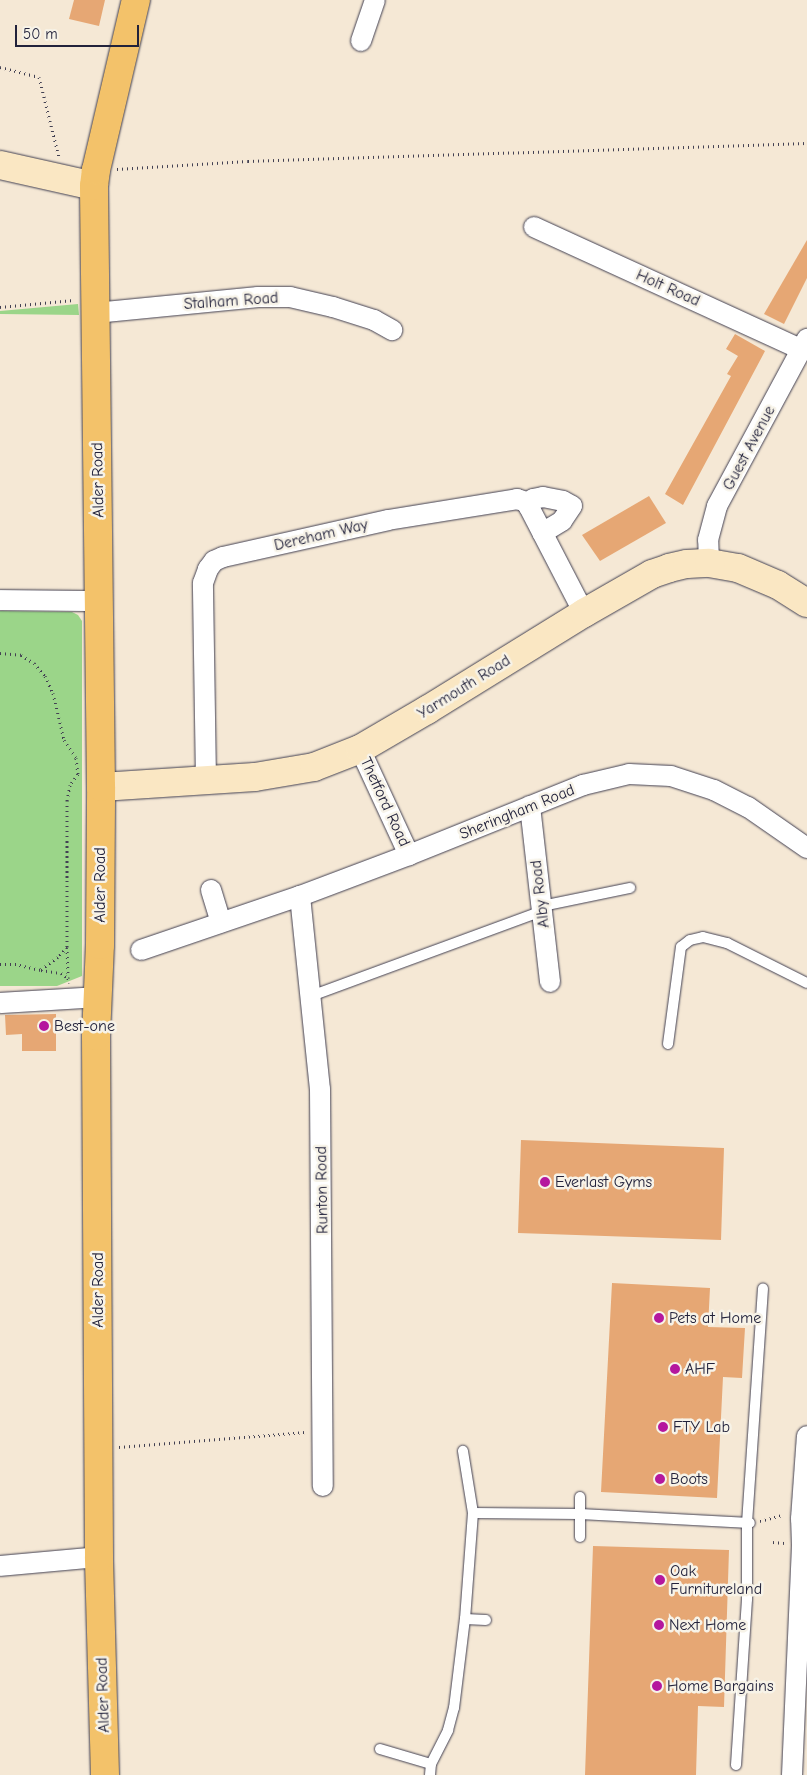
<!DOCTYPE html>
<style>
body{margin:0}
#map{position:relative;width:807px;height:1775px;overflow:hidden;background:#f5e8d5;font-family:"Comic Neue",sans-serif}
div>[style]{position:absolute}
.green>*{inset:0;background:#9bd589}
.building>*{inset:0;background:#e6a774}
.path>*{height:3px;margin-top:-1.5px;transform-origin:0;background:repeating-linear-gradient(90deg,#424052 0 1px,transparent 0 5px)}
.roads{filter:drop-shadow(0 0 1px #424052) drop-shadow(0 0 1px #424052)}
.lane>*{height:10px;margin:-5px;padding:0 5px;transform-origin:5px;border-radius:5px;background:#fff}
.street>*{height:20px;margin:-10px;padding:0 10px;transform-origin:10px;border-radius:10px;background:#fff}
.secondary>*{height:28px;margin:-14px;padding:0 14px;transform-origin:14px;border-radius:14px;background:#fae7c3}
.primary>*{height:28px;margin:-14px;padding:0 14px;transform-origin:14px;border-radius:14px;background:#f3c26a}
.dots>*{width:14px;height:14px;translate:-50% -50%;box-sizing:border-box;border:2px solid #f7f3e8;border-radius:50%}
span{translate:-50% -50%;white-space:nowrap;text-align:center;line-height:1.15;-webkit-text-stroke:5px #f7f3e8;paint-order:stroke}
.street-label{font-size:16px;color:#22223b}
.poi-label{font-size:16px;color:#22223b}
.left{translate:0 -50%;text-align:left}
.scale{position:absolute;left:15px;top:25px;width:124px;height:22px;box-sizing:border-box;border:2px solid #22223b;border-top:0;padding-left:6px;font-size:15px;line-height:18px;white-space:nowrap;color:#22223b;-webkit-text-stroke:4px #f7f3e8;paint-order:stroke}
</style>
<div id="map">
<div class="green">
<div style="clip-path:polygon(78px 304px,79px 315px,0 314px,0 311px)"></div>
<div style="clip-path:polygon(0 611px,72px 612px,78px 615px,82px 621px,82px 976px,57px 986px,0 986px)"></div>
</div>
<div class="building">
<div style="clip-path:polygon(74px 0,105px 0,99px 26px,69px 19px)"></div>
<div style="clip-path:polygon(807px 240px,807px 278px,784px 324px,764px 314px)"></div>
<div style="clip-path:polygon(735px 334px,765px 351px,683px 505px,665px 494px,731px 376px,727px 374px,738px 356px,726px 349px)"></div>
<div style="clip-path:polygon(649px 496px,666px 523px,600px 561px,582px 535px)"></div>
<div style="clip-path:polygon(56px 1014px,56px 1051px,22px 1051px,22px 1034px,6px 1035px,5px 1015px)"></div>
<div style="clip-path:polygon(521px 1140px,724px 1148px,721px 1240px,518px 1233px)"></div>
<div style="clip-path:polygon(612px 1283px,710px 1288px,708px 1327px,745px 1328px,742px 1378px,723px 1377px,717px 1498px,601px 1492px)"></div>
<div style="clip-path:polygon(593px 1546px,729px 1550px,724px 1707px,698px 1706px,696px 1775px,585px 1775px)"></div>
</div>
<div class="path">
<div style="left:0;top:67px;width:40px;rotate:14.4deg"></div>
<div style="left:39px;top:77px;width:82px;rotate:76deg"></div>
<div style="left:117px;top:169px;width:131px;rotate:-3.5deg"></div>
<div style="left:248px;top:161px;width:559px;rotate:-1.84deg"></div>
<div style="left:0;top:307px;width:74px;rotate:-5.4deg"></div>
<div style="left:0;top:653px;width:21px;rotate:5deg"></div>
<div style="left:21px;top:655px;width:15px;rotate:32deg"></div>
<div style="left:34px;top:663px;width:17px;rotate:50deg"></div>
<div style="left:45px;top:676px;width:19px;rotate:65deg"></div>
<div style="left:53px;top:693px;width:48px;rotate:76.8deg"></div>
<div style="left:64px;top:740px;width:22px;rotate:56deg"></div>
<div style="left:76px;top:758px;width:16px;rotate:83deg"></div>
<div style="left:78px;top:774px;width:14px;rotate:126deg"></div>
<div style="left:70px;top:785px;width:16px;rotate:101deg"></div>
<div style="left:67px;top:801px;width:146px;rotate:90deg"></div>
<div style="left:67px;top:947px;width:13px;rotate:132deg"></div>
<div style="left:58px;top:957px;width:22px;rotate:144deg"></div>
<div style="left:40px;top:970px;width:25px;rotate:-166deg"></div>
<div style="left:16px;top:964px;width:16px;rotate:180deg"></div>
<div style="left:67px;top:947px;width:30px;rotate:88deg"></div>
<div style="left:41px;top:970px;width:20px;rotate:9deg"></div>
<div style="left:61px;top:973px;width:9px;rotate:36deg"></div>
<div style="left:68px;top:978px;width:5px;rotate:79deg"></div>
<div style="left:119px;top:1447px;width:187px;rotate:-4.6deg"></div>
<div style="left:760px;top:1521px;width:24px;rotate:-15deg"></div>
<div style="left:773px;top:1542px;width:11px;rotate:5deg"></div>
</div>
<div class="roads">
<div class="lane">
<div style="left:542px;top:906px;width:90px;rotate:-11.6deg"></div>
<div style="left:311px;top:996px;width:246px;rotate:-20.2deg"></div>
<div style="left:668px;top:1044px;width:98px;rotate:-82.4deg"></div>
<div style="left:681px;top:947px;width:11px;rotate:-38deg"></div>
<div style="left:690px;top:940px;width:13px;rotate:-13deg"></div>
<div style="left:703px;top:937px;width:25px;rotate:14deg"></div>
<div style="left:727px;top:943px;width:89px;rotate:26.6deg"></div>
<div style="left:473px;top:1513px;width:107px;rotate:0.5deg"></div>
<div style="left:580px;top:1514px;width:170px;rotate:3deg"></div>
<div style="left:580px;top:1537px;width:40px;rotate:-90deg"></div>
<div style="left:465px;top:1619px;width:21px;rotate:3deg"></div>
<div style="left:380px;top:1749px;width:53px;rotate:16.4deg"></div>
<div style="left:736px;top:1765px;width:166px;rotate:-86.2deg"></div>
<div style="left:747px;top:1599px;width:76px;rotate:-90deg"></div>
<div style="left:747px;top:1523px;width:235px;rotate:-86.1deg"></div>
<div style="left:430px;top:1775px;width:11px;rotate:-85deg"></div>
<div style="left:431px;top:1764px;width:38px;rotate:-63deg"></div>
<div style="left:448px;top:1730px;width:23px;rotate:-75deg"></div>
<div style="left:454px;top:1708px;width:90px;rotate:-83deg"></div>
<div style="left:465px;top:1619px;width:106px;rotate:-85.7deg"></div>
<div style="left:473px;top:1513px;width:63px;rotate:-99.2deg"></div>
</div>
<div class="street">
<div style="left:361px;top:41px;width:43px;rotate:-71.1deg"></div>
<div style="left:534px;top:227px;width:294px;rotate:24.6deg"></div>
<div style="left:95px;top:313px;width:164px;rotate:-5.6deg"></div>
<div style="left:258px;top:297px;width:32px"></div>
<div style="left:290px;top:297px;width:44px;rotate:13.1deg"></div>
<div style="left:333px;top:307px;width:43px;rotate:17.6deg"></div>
<div style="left:374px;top:320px;width:21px;rotate:29deg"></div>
<div style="left:529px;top:507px;width:9px;rotate:-63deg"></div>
<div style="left:533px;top:499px;width:10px;rotate:-11deg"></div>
<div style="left:543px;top:497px;width:20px;rotate:11deg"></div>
<div style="left:563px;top:501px;width:10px;rotate:29deg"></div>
<div style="left:572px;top:506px;width:18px;rotate:124deg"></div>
<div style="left:562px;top:521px;width:23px;rotate:149deg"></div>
<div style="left:709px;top:563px;width:23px;rotate:-92deg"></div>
<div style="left:708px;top:540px;width:35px;rotate:-75deg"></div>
<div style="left:717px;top:506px;width:190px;rotate:-61.7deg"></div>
<div style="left:0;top:600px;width:99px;rotate:0.6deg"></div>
<div style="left:360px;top:749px;width:117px;rotate:65.2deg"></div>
<div style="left:206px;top:781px;width:198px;rotate:-90.9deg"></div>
<div style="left:203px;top:583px;width:15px;rotate:-70deg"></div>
<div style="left:208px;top:569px;width:10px;rotate:-53deg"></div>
<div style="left:214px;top:561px;width:10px;rotate:-24deg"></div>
<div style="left:223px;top:557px;width:169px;rotate:-12.6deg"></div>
<div style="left:388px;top:520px;width:131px;rotate:-9.2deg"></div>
<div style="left:517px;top:499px;width:9px;rotate:18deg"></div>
<div style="left:526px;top:502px;width:6px;rotate:59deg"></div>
<div style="left:529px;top:507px;width:119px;rotate:62.6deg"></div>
<div style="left:530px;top:806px;width:177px;rotate:83.5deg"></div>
<div style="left:211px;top:890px;width:34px;rotate:73deg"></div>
<div style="left:300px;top:896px;width:194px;rotate:84.1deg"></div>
<div style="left:320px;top:1089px;width:397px;rotate:89.6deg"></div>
<div style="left:141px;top:950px;width:168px;rotate:-18.8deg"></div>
<div style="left:300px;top:896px;width:116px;rotate:-20.6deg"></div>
<div style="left:409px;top:855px;width:188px;rotate:-21.9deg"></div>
<div style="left:583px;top:785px;width:47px;rotate:-13.4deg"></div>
<div style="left:629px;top:774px;width:42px;rotate:2.7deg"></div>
<div style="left:671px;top:776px;width:45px;rotate:18deg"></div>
<div style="left:714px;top:790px;width:38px;rotate:27deg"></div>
<div style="left:748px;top:807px;width:72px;rotate:34.8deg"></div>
<div style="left:0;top:1003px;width:98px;rotate:-3.5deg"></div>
<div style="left:0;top:1566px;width:99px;rotate:-5.2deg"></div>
<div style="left:792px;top:1775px;width:230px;rotate:-87.5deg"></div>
<div style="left:802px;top:1545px;width:26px;rotate:-92deg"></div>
<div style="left:801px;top:1519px;width:83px;rotate:-85.9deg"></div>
</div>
<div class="secondary">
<div style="left:0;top:165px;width:96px;rotate:12.6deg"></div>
<div style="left:101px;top:787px;width:154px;rotate:-3.7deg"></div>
<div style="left:255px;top:777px;width:60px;rotate:-9.6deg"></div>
<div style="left:314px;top:767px;width:49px;rotate:-21.4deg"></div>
<div style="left:360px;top:749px;width:78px;rotate:-30.2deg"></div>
<div style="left:427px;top:710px;width:185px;rotate:-31.7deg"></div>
<div style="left:584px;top:613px;width:78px;rotate:-29.8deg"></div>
<div style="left:652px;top:574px;width:18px;rotate:-19deg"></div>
<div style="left:669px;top:568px;width:18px;rotate:-13deg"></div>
<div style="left:687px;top:564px;width:22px;rotate:-3deg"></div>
<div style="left:709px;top:563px;width:29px;rotate:10deg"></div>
<div style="left:738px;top:568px;width:43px;rotate:23deg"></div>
<div style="left:778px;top:585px;width:34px;rotate:32deg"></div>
</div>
<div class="primary">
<div style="left:105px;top:1775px;width:218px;rotate:-91.6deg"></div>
<div style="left:99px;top:1557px;width:521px;rotate:-90.33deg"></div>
<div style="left:96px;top:1036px;width:91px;rotate:-87.5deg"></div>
<div style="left:100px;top:945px;width:158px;rotate:-89.6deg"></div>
<div style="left:101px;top:787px;width:601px;rotate:-90.67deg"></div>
<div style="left:94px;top:186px;width:16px;rotate:-83deg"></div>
<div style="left:96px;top:170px;width:175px;rotate:-76.8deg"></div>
</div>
</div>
<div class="dots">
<div style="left:44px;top:1026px;background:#b5179e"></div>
<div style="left:545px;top:1182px;background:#b5179e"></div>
<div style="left:659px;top:1318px;background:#b5179e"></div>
<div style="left:675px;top:1369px;background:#b5179e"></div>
<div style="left:663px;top:1427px;background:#b5179e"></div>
<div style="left:660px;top:1479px;background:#b5179e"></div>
<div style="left:660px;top:1580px;background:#b5179e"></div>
<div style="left:659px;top:1625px;background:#b5179e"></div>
<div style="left:657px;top:1686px;background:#b5179e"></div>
</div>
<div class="street-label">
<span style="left:668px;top:288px;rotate:24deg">Holt Road</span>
<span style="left:231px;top:301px;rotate:-4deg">Stalham Road</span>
<span style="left:749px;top:448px;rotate:-62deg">Guest Avenue</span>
<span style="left:98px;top:480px;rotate:-91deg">Alder Road</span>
<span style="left:321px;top:535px;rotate:-13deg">Dereham Way</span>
<span style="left:464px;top:687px;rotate:-32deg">Yarmouth Road</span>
<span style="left:385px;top:802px;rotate:65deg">Thetford Road</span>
<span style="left:517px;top:812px;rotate:-22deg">Sheringham Road</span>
<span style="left:100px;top:885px;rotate:-90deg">Alder Road</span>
<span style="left:540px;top:894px;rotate:-97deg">Alby Road</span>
<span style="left:322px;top:1190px;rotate:-91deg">Runton Road</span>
<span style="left:98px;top:1290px;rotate:-90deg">Alder Road</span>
<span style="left:103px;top:1695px;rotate:-92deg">Alder Road</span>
</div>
<div class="poi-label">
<span class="left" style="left:54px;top:1026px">Best-one</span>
<span class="left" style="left:555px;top:1182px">Everlast Gyms</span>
<span class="left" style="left:669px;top:1318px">Pets at Home</span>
<span class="left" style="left:685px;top:1369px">AHF</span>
<span class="left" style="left:673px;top:1427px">FTY Lab</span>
<span class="left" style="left:670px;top:1479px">Boots</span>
<span class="left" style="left:670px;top:1580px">Oak<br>Furnitureland</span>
<span class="left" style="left:669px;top:1625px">Next Home</span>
<span class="left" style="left:667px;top:1686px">Home Bargains</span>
</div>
<div class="scale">50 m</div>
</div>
